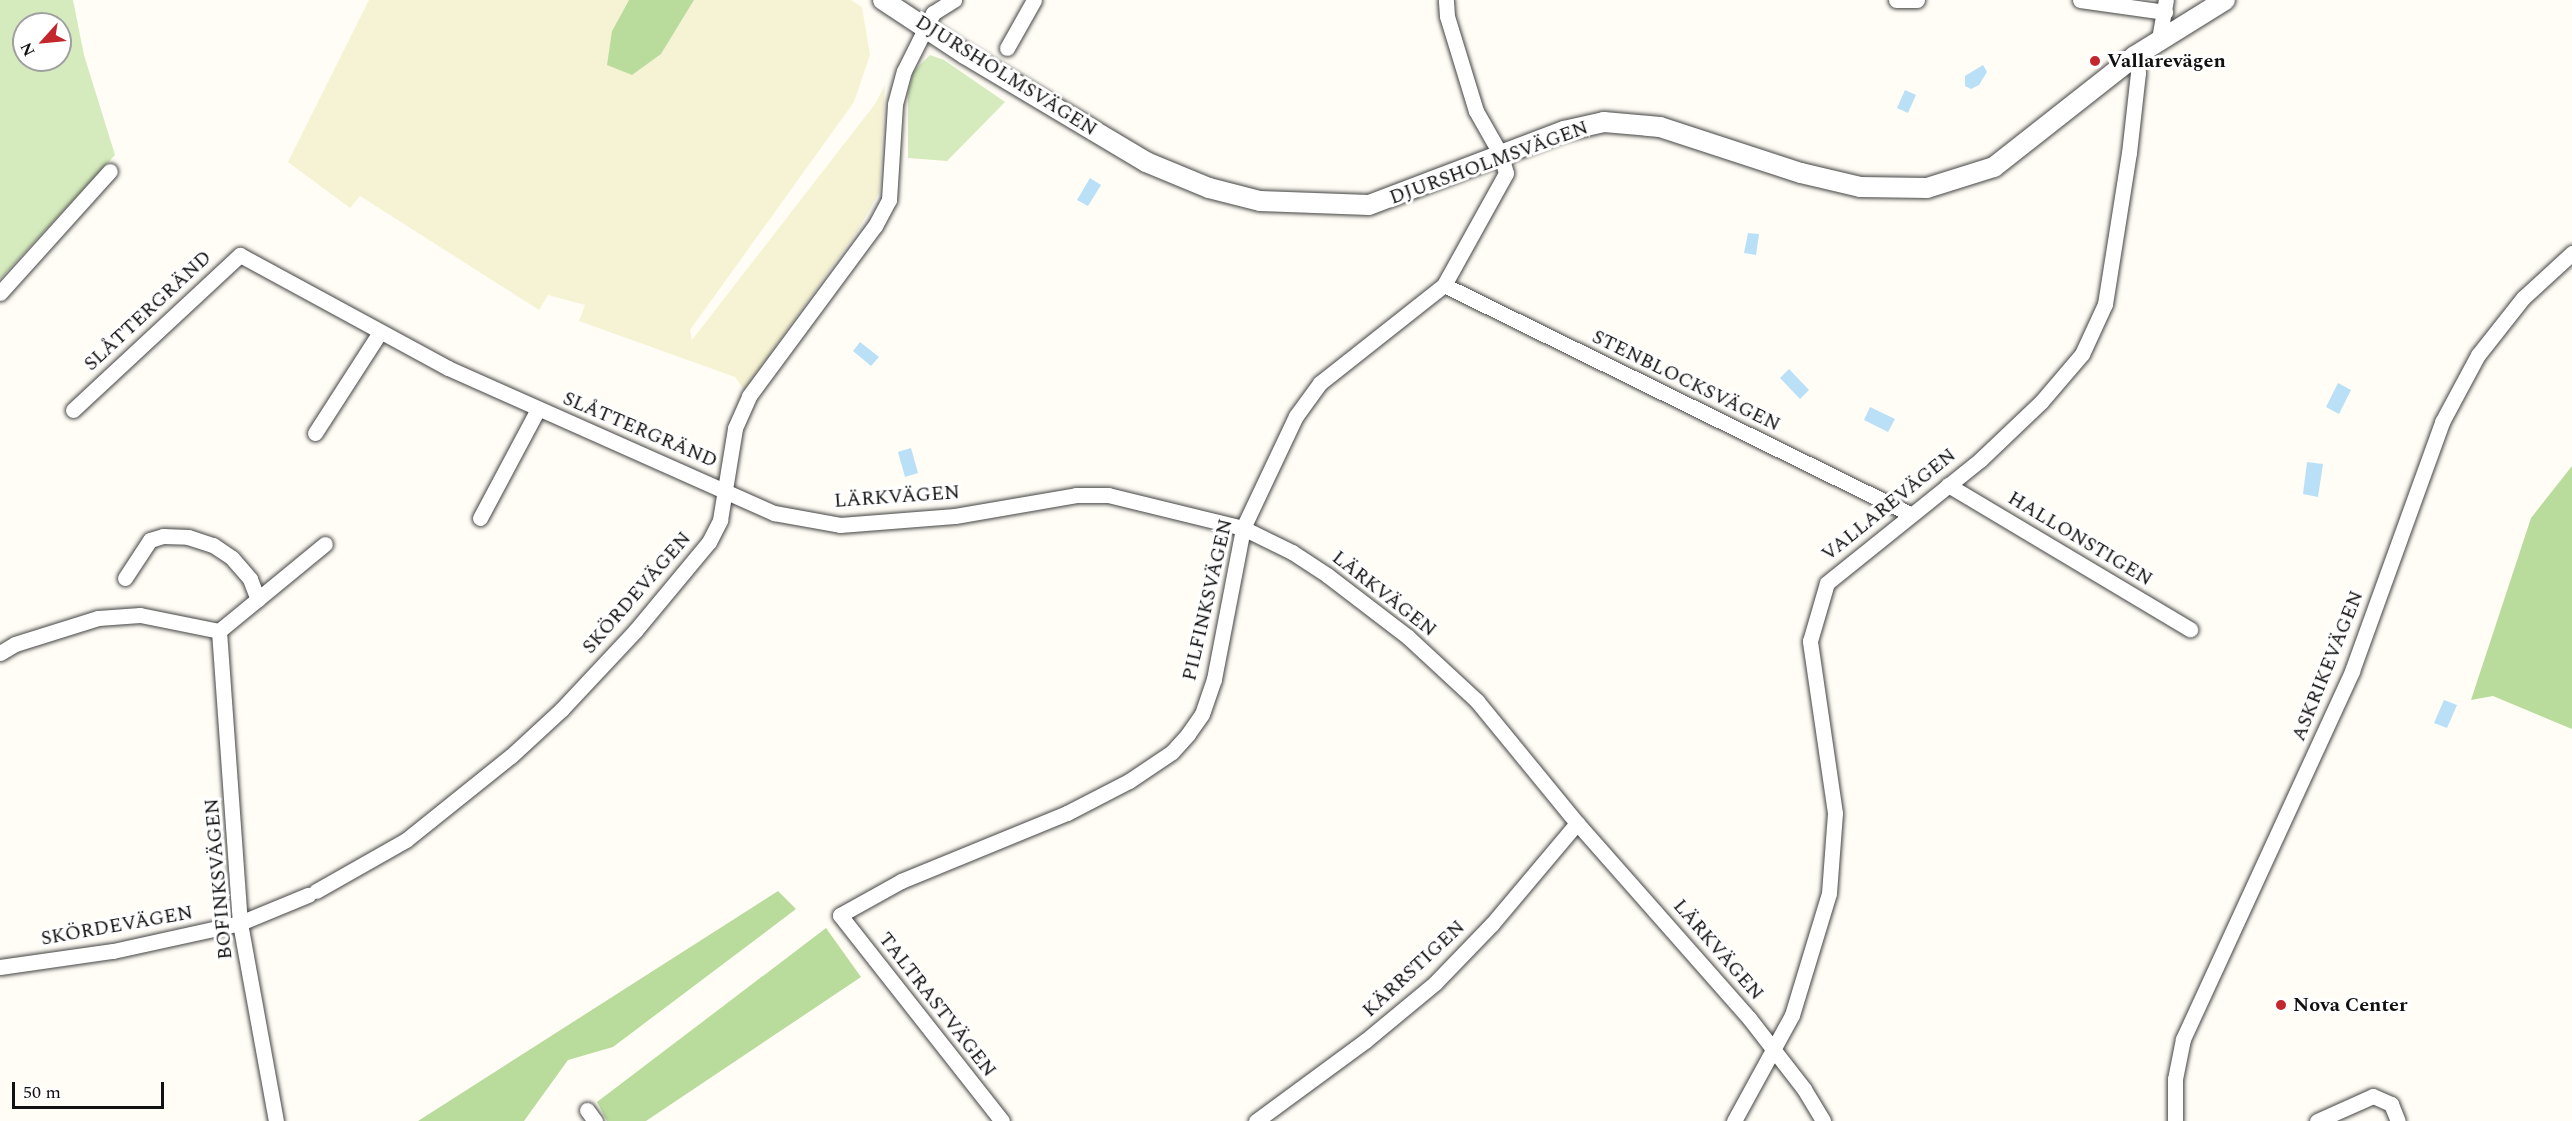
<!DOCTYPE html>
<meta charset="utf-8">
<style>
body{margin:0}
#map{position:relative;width:2572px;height:1121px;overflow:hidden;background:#fffdf5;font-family:Spectral,serif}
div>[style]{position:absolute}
.farmland>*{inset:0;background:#f6f3d4}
.green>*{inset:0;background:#d5ebbd}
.forest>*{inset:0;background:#b9dc9c}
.water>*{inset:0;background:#b9e0f7}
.roads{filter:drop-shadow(0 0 2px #444) drop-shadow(0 0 2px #444)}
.minor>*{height:15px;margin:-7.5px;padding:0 7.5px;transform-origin:7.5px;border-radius:7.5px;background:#fff}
.tertiary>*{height:20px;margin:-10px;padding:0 10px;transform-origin:10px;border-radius:10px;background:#fff}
.dots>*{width:16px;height:16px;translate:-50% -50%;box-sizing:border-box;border:3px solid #fff;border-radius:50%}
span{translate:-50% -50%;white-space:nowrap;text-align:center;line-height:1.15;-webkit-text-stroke:6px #fff;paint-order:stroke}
.poi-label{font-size:20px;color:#111;font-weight:700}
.left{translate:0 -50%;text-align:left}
.street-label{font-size:20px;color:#111}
.north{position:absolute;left:12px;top:12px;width:60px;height:60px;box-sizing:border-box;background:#fff;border:2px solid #a0a0a0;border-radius:50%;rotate:243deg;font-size:16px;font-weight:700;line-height:24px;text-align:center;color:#111}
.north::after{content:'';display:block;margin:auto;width:21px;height:27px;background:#c4262e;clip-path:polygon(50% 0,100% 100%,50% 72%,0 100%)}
.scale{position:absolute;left:12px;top:1082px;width:152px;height:27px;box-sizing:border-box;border:3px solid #111;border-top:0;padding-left:8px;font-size:18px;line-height:21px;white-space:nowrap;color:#111;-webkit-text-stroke:4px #fff;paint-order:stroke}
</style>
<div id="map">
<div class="farmland">
<div style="clip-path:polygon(369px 0,629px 0,612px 31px,661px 54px,694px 0,851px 0,862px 7px,870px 55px,854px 102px,690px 330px,692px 340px,875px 104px,885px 85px,879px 193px,858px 230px,744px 390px,735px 377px,579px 321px,585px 305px,548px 295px,539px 310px,360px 196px,350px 208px,288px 162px)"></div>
</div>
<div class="green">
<div style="clip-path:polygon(evenodd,0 0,73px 0,84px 55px,115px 155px,0 279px,0 0,24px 24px,60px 24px,60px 60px,24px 60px,24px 24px)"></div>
<div style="clip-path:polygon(930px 55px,944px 60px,1005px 102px,947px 161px,908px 158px,908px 94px,913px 72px)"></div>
</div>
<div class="forest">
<div style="clip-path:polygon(629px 0,694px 0,661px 54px,632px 75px,607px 65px,612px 31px)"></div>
<div style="clip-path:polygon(2572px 466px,2572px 729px,2493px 696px,2471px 700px,2531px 518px)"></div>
<div style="clip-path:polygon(778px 891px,796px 909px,613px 1047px,568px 1060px,524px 1121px,418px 1121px)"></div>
<div style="clip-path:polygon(826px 928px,861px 977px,646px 1121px,607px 1121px,597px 1102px)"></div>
</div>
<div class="water">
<div style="clip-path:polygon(1983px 65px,1987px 72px,1979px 85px,1971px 89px,1965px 86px,1965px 76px)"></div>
<div style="clip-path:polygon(1905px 90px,1916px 95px,1908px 113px,1897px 108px)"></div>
<div style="clip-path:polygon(1090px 178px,1101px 185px,1088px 206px,1077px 200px)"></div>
<div style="clip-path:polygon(1748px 233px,1759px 234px,1756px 255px,1744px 253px)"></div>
<div style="clip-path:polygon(860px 342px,879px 357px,871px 366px,853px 351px)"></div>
<div style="clip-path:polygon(1789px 369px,1809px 390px,1800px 399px,1780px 378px)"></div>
<div style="clip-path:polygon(2338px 383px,2351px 390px,2339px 414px,2326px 407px)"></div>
<div style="clip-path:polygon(1870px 407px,1895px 419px,1888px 432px,1864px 420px)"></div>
<div style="clip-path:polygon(911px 448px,918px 473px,905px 477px,898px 452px)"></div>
<div style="clip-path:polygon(2307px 462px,2323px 464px,2318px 497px,2303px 494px)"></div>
<div style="clip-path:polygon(2444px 700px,2457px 705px,2447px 728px,2434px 723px)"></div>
</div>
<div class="roads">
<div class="minor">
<div style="left:1896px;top:0;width:21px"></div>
<div style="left:2080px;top:0;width:86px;rotate:8deg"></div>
<div style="left:2159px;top:39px;width:40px;rotate:-80deg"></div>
<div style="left:1007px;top:48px;width:55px;rotate:-60.6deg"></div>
<div style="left:1444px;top:285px;width:519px;rotate:26.17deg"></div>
<div style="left:0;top:293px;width:164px;rotate:-48deg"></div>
<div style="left:73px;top:410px;width:228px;rotate:-42.9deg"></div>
<div style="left:240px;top:255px;width:237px;rotate:28.5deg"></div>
<div style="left:448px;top:368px;width:357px;rotate:24deg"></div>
<div style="left:774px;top:513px;width:67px;rotate:10.3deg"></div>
<div style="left:840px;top:525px;width:115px;rotate:-4.5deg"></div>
<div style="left:955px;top:516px;width:123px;rotate:-9.8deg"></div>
<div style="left:1076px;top:495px;width:32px"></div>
<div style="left:1108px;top:495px;width:139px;rotate:13.7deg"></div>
<div style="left:1243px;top:528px;width:55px;rotate:26.1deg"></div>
<div style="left:1292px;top:552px;width:42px;rotate:33.3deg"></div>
<div style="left:1327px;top:575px;width:102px;rotate:37.4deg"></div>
<div style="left:1408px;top:637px;width:94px;rotate:42.8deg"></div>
<div style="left:1477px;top:701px;width:158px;rotate:50.7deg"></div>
<div style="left:1577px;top:823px;width:260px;rotate:48.6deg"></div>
<div style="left:1749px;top:1018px;width:90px;rotate:52.2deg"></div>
<div style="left:1804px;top:1089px;width:37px;rotate:59deg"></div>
<div style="left:315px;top:433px;width:120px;rotate:-57.2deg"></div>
<div style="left:1948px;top:485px;width:282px;rotate:30.8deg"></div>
<div style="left:480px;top:518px;width:123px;rotate:-62deg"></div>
<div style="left:125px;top:578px;width:45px;rotate:-56.7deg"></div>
<div style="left:150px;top:540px;width:14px;rotate:-17deg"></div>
<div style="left:163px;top:536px;width:25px;rotate:2deg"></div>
<div style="left:188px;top:537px;width:26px;rotate:18deg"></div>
<div style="left:213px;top:545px;width:23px;rotate:34deg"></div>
<div style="left:232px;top:558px;width:28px;rotate:49deg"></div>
<div style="left:250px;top:579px;width:22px;rotate:69deg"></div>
<div style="left:219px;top:631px;width:293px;rotate:85.9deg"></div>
<div style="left:240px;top:923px;width:201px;rotate:79.7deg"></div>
<div style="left:219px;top:631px;width:137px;rotate:-39.4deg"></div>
<div style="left:0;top:653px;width:17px;rotate:-31deg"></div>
<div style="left:15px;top:644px;width:87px;rotate:-17.4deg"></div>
<div style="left:98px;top:618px;width:42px;rotate:-4.1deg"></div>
<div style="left:140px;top:615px;width:81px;rotate:11.4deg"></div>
<div style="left:316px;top:891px;width:103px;rotate:-29.5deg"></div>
<div style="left:406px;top:840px;width:134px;rotate:-38.7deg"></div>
<div style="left:511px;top:756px;width:69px;rotate:-42.7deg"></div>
<div style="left:562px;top:709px;width:107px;rotate:-46.9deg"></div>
<div style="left:635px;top:631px;width:116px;rotate:-50.3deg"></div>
<div style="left:709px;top:542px;width:25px;rotate:-63deg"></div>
<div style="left:720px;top:520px;width:93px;rotate:-80.7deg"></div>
<div style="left:735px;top:428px;width:35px;rotate:-66deg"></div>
<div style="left:749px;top:396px;width:212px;rotate:-53.5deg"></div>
<div style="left:875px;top:226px;width:30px;rotate:-62deg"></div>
<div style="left:889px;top:200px;width:96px;rotate:-86.4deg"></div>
<div style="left:895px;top:104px;width:34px;rotate:-75deg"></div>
<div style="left:904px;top:71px;width:65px;rotate:-63.4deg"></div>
<div style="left:933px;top:13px;width:25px;rotate:-32deg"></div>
<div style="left:0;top:967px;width:114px;rotate:-8.1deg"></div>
<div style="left:113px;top:951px;width:130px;rotate:-12.4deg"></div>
<div style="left:240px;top:923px;width:74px;rotate:-22.4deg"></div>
<div style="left:587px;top:1110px;width:14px;rotate:54deg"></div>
<div style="left:1002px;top:1121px;width:262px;rotate:-128.2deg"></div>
<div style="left:840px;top:915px;width:70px;rotate:-29.1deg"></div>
<div style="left:901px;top:881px;width:179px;rotate:-22.3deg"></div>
<div style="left:1067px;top:813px;width:70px;rotate:-27.3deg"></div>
<div style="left:1129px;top:781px;width:52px;rotate:-34deg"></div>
<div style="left:1172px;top:752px;width:24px;rotate:-48deg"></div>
<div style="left:1188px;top:734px;width:24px;rotate:-55deg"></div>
<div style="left:1202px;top:714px;width:37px;rotate:-71deg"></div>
<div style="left:1214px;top:679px;width:154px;rotate:-79.1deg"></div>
<div style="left:1243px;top:528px;width:124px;rotate:-64.7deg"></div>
<div style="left:1296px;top:416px;width:41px;rotate:-54deg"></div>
<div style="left:1320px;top:383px;width:158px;rotate:-38.3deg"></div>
<div style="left:1444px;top:285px;width:128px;rotate:-61deg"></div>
<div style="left:1506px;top:173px;width:19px;rotate:-106deg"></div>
<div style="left:1501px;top:155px;width:51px;rotate:-119.6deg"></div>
<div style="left:1476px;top:111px;width:99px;rotate:-107deg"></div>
<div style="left:1447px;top:16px;width:16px;rotate:-94deg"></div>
<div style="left:1256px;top:1121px;width:135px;rotate:-36.3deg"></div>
<div style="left:1365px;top:1041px;width:91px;rotate:-39.6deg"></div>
<div style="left:1435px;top:983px;width:82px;rotate:-46deg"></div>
<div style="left:1492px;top:924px;width:132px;rotate:-49.9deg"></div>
<div style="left:1734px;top:1121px;width:121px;rotate:-61.3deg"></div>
<div style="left:1792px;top:1015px;width:127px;rotate:-73.1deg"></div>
<div style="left:1829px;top:893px;width:80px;rotate:-85.7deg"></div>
<div style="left:1835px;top:813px;width:174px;rotate:-98.3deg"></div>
<div style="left:1810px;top:641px;width:60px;rotate:-73.7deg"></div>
<div style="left:1827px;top:583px;width:196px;rotate:-38.8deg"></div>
<div style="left:1980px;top:460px;width:84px;rotate:-43.6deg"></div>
<div style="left:2041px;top:402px;width:63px;rotate:-49.5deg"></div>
<div style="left:2082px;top:354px;width:55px;rotate:-65.3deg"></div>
<div style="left:2105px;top:304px;width:153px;rotate:-81deg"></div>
<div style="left:2129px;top:153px;width:81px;rotate:-83.6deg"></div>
<div style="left:2138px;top:73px;width:17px;rotate:-100deg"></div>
<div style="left:2175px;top:1121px;width:42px;rotate:-90deg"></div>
<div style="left:2175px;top:1079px;width:41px;rotate:-78.7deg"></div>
<div style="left:2183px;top:1039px;width:405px;rotate:-65.3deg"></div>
<div style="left:2352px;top:671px;width:265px;rotate:-70.1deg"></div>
<div style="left:2442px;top:422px;width:76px;rotate:-61.8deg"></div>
<div style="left:2478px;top:355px;width:73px;rotate:-51.7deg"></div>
<div style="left:2523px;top:298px;width:67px;rotate:-42.6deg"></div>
<div style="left:2317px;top:1121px;width:61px;rotate:-24.1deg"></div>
<div style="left:2373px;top:1096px;width:20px;rotate:24deg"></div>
<div style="left:2391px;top:1104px;width:18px;rotate:68deg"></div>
</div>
<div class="tertiary">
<div style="left:883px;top:0;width:98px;rotate:33.4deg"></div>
<div style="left:965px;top:54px;width:211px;rotate:30.8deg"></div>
<div style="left:1146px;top:162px;width:68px;rotate:22.4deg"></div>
<div style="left:1209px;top:188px;width:53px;rotate:14.3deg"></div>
<div style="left:1260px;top:201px;width:109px;rotate:2.1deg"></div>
<div style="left:1369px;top:205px;width:209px;rotate:-20.8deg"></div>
<div style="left:1564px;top:131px;width:41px;rotate:-12.7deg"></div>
<div style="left:1604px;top:122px;width:56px;rotate:5.1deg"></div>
<div style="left:1660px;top:127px;width:148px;rotate:18.1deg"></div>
<div style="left:1801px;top:173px;width:61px;rotate:13.3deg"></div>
<div style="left:1860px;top:187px;width:67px;rotate:0.9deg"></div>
<div style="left:1927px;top:188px;width:70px;rotate:-17.4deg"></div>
<div style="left:1994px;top:167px;width:179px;rotate:-38.2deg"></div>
<div style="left:2135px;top:56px;width:106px;rotate:-31.9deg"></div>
</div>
</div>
<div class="dots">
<div style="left:2095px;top:61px;background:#c4262e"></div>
<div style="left:2281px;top:1005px;background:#c4262e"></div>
</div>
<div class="poi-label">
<span class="left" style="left:2107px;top:61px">Vallarevägen</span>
<span class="left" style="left:2293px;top:1005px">Nova Center</span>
</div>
<div class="street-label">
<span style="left:1006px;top:76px;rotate:32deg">DJURSHOLMSVÄGEN</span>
<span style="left:1489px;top:163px;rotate:-20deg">DJURSHOLMSVÄGEN</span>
<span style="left:148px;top:311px;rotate:-43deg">SLÅTTERGRÄND</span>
<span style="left:1686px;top:381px;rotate:26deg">STENBLOCKSVÄGEN</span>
<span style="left:640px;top:430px;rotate:23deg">SLÅTTERGRÄND</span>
<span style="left:897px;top:497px;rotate:-4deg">LÄRKVÄGEN</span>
<span style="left:1889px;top:505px;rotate:-39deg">VALLAREVÄGEN</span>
<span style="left:2080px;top:539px;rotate:31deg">HALLONSTIGEN</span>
<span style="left:637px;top:593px;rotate:-49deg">SKÖRDEVÄGEN</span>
<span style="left:1384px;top:594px;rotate:38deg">LÄRKVÄGEN</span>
<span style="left:1208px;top:600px;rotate:-77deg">PILFINKSVÄGEN</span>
<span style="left:2328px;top:666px;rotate:-68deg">ASKRIKEVÄGEN</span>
<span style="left:219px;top:879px;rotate:-95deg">BOFINKSVÄGEN</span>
<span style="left:117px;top:926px;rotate:-10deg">SKÖRDEVÄGEN</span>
<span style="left:1718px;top:950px;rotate:49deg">LÄRKVÄGEN</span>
<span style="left:1414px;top:969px;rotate:-43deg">KÄRRSTIGEN</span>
<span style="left:937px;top:1005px;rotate:52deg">TALTRASTVÄGEN</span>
</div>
<div class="north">N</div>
<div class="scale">50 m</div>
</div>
